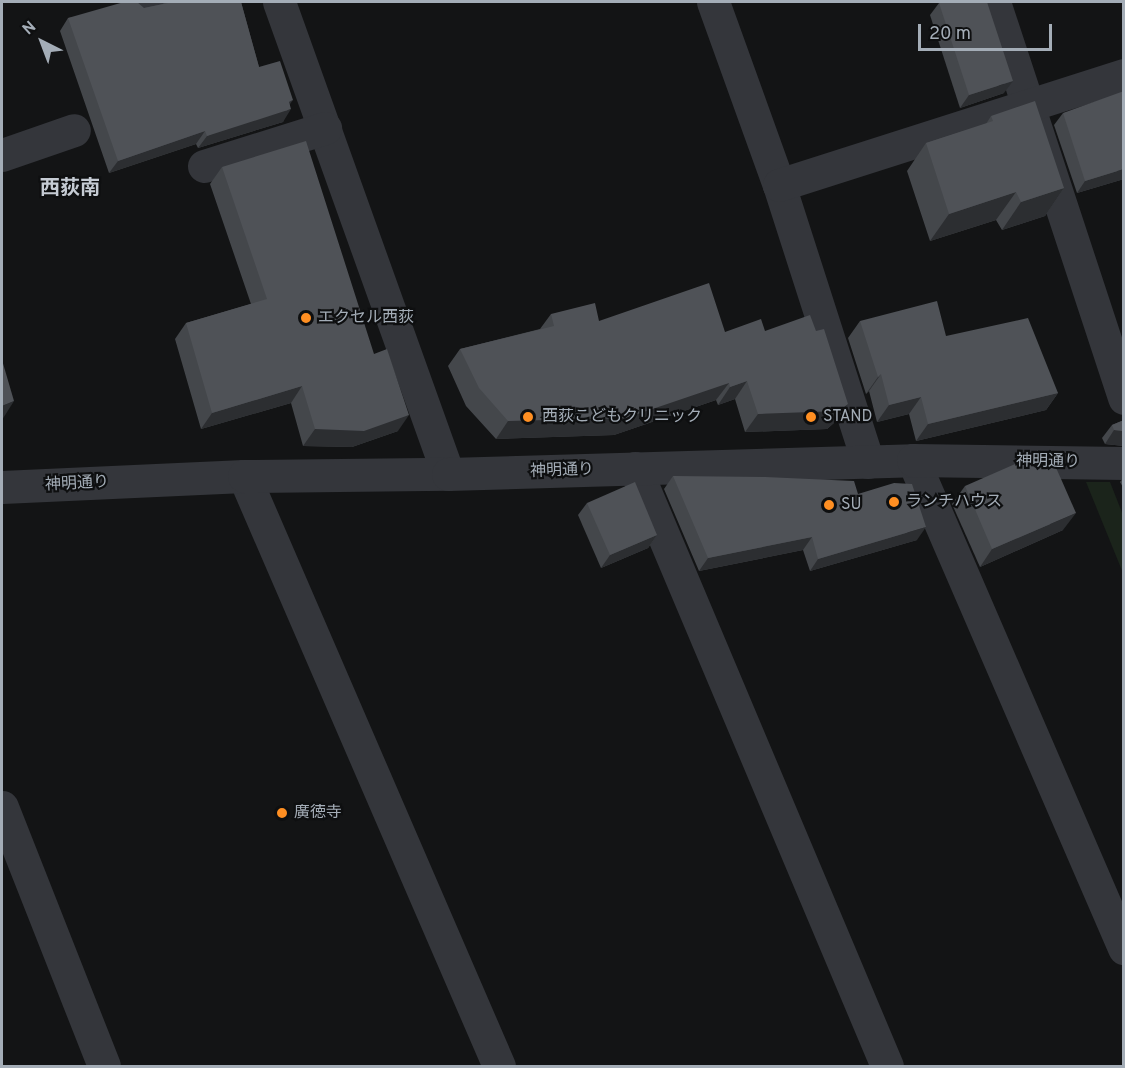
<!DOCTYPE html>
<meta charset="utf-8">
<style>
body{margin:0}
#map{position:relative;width:1125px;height:1068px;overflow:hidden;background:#131415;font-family:Overpass,"Noto Sans JP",sans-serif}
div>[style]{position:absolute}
.green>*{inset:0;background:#1b241b}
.minor>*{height:33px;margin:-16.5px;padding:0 16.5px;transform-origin:16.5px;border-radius:16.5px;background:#34363b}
.wall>*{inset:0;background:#44474b}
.shaded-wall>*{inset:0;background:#2c2e31}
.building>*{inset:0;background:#4f5257}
.dots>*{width:16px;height:16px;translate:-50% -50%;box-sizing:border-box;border:3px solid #0e0f10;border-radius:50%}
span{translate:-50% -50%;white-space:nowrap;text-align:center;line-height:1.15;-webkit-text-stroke:4.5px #0e0f10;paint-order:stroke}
.poi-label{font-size:16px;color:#a4adb7}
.left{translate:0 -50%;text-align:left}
.street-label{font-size:16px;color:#a4adb7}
.quarter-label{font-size:20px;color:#c5cbd3;font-weight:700}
.frame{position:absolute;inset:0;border:3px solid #a4adb7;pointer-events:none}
.north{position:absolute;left:12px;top:12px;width:60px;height:60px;-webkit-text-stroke:4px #0e0f10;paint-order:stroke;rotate:318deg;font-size:16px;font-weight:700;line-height:24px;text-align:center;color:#a4adb7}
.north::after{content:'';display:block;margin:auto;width:21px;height:27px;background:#a4adb7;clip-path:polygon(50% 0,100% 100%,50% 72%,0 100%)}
.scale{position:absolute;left:918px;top:24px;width:134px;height:27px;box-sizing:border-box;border:3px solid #a4adb7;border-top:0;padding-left:8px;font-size:18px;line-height:21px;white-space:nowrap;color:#a4adb7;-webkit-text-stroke:4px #0e0f10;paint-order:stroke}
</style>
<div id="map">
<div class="green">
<div style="clip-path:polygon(1086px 482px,1110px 482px,1123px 515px,1123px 573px)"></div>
</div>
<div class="minor">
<div style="left:279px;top:2px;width:501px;rotate:70.3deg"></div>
<div style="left:713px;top:2px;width:195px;rotate:70.2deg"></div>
<div style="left:779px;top:185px;width:291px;rotate:72.2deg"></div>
<div style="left:994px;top:2px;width:417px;rotate:71.8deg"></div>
<div style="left:141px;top:3px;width:6px;rotate:-9deg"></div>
<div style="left:2px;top:155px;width:76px;rotate:-19.1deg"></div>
<div style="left:204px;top:166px;width:127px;rotate:-17.4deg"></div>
<div style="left:779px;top:185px;width:362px;rotate:-17.7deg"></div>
<div style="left:913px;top:460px;width:532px;rotate:66.62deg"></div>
<div style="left:635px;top:468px;width:649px;rotate:67.15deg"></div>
<div style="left:244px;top:476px;width:643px;rotate:66.63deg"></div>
<div style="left:2px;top:487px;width:242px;rotate:-2.6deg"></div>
<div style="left:244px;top:476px;width:204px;rotate:-0.6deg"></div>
<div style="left:448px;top:474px;width:465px;rotate:-1.7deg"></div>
<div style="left:913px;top:460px;width:211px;rotate:0.8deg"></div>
<div style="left:2px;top:807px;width:278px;rotate:68.5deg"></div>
</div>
<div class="wall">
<div style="clip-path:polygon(164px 2px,241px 2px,259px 67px,290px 105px,283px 122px,198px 148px,196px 144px,109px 173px,60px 31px,68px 18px,144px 8px,163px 4px)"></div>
<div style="clip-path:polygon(939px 3px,1004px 93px,960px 108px,930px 15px)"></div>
<div style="clip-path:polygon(1063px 113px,1124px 179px,1077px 193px,1054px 125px)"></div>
<div style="clip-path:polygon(991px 116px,1064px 188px,1045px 216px,1002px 230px,996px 220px,930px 241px,907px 171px,926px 143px,986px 124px)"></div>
<div style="clip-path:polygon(222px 167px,398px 431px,352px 447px,303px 446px,291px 403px,201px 429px,175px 339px,186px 323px,251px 304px,210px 184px)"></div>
<div style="clip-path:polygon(551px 314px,599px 321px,725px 332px,765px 331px,835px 422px,827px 429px,745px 432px,735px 399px,718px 405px,716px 400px,614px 435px,496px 439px,466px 406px,448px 366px,460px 349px,540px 329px)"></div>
<div style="clip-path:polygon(860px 321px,946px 336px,1058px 393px,1046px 410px,916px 441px,909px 414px,877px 422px,869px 391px,866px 394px,848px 338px)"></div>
<div style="clip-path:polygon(1124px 420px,1124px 446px,1105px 444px,1102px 438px,1112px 425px)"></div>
<div style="clip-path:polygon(673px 476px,858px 494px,917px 540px,810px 571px,803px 550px,699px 571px,664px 489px)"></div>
<div style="clip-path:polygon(1124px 477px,1124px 489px,1120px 482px)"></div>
<div style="clip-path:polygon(965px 486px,1063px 530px,980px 567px,952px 504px)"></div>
<div style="clip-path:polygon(587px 503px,657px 535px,648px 548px,601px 568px,578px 515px)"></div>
</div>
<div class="shaded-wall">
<div style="clip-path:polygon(1013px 81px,1004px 93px,960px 108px,969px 95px)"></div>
<div style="clip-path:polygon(293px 100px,285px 111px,291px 109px,283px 122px,198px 148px,207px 136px)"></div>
<div style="clip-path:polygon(205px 131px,196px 144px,109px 173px,118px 161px)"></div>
<div style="clip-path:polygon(1124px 169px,1124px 179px,1077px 193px,1085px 181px)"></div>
<div style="clip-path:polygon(1064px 188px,1045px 216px,1002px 230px,1021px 202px)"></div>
<div style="clip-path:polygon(1016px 192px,996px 220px,930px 241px,949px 214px)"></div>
<div style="clip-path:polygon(881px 374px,869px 391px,866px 394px,878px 377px)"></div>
<div style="clip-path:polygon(747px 381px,735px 399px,718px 405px,730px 387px)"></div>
<div style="clip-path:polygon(729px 383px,716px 400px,614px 435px,496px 439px,508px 421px)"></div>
<div style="clip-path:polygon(302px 386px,291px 403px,201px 429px,212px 413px)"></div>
<div style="clip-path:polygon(1058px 393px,1046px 410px,916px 441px,928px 424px)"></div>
<div style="clip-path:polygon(921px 397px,909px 414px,877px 422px,889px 405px)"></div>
<div style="clip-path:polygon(14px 401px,2px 420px,2px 406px)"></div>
<div style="clip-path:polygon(848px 404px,835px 422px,827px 429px,745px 432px,758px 414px)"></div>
<div style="clip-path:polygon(409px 415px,398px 431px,352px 447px,303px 446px,315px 429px)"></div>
<div style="clip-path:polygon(1114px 430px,1124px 431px,1124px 446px,1105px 444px)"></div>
<div style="clip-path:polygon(1076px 513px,1063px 530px,980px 567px,992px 549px)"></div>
<div style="clip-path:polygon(926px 527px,917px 540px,810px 571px,818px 559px)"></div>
<div style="clip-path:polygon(657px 535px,648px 548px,601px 568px,610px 555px)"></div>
<div style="clip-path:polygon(812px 537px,803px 550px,699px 571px,708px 558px)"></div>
</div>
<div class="building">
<div style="clip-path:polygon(124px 2px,137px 2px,144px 8px,168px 3px,169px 2px,241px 2px,259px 67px,280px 61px,293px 100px,289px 102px,291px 109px,207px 136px,205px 131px,118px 161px,68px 18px)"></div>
<div style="clip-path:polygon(942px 2px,987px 2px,1013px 81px,969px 95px,939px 3px)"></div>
<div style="clip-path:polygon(1124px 91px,1124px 169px,1085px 181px,1063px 113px)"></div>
<div style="clip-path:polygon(1035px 101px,1064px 188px,1021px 202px,1016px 192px,949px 214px,926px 143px,993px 121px,991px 116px)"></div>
<div style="clip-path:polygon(306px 141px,374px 354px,387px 349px,409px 415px,364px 431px,315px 429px,302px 386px,212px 413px,186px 323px,267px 299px,222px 167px)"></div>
<div style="clip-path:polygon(709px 283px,725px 332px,761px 319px,765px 331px,810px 315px,816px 331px,824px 329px,848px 404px,839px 411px,758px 414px,747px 381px,730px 387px,729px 383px,626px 418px,508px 421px,479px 388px,460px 349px,554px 326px,551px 314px,595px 303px,599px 321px)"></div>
<div style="clip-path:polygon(937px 301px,946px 336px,1028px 318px,1058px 393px,928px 424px,921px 397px,889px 405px,881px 374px,878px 377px,860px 321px)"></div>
<div style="clip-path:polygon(2px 360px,14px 401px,2px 406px)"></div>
<div style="clip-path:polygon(1124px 420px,1124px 431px,1114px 430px,1112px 425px)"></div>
<div style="clip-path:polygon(1020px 462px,1054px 463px,1076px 513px,992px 549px,965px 486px)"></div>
<div style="clip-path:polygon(673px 476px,765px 477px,854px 481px,858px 494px,894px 483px,912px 484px,926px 527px,818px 559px,812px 537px,708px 558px)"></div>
<div style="clip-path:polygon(635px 482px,657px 535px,610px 555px,587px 503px)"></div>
</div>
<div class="dots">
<div style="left:306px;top:318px;background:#ff8f22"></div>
<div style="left:528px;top:417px;background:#ff8f22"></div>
<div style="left:811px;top:417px;background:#ff8f22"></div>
<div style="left:894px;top:502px;background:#ff8f22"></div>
<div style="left:829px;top:505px;background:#ff8f22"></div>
<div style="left:282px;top:813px;background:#ff8f22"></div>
</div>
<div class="poi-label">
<span class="left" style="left:318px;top:318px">エクセル西荻</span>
<span class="left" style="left:542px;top:417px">西荻こどもクリニック</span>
<span class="left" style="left:823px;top:417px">STAND</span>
<span class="left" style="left:906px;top:502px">ランチハウス</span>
<span class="left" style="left:841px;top:505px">SU</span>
<span class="left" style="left:294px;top:813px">廣徳寺</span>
</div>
<div class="street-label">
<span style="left:1048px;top:462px;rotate:1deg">神明通り</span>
<span style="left:562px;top:471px;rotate:-2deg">神明通り</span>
<span style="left:77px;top:484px;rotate:-3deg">神明通り</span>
</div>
<div class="quarter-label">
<span style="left:70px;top:189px">西荻南</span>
</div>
<div class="frame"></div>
<div class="north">N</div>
<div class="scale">20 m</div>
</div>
